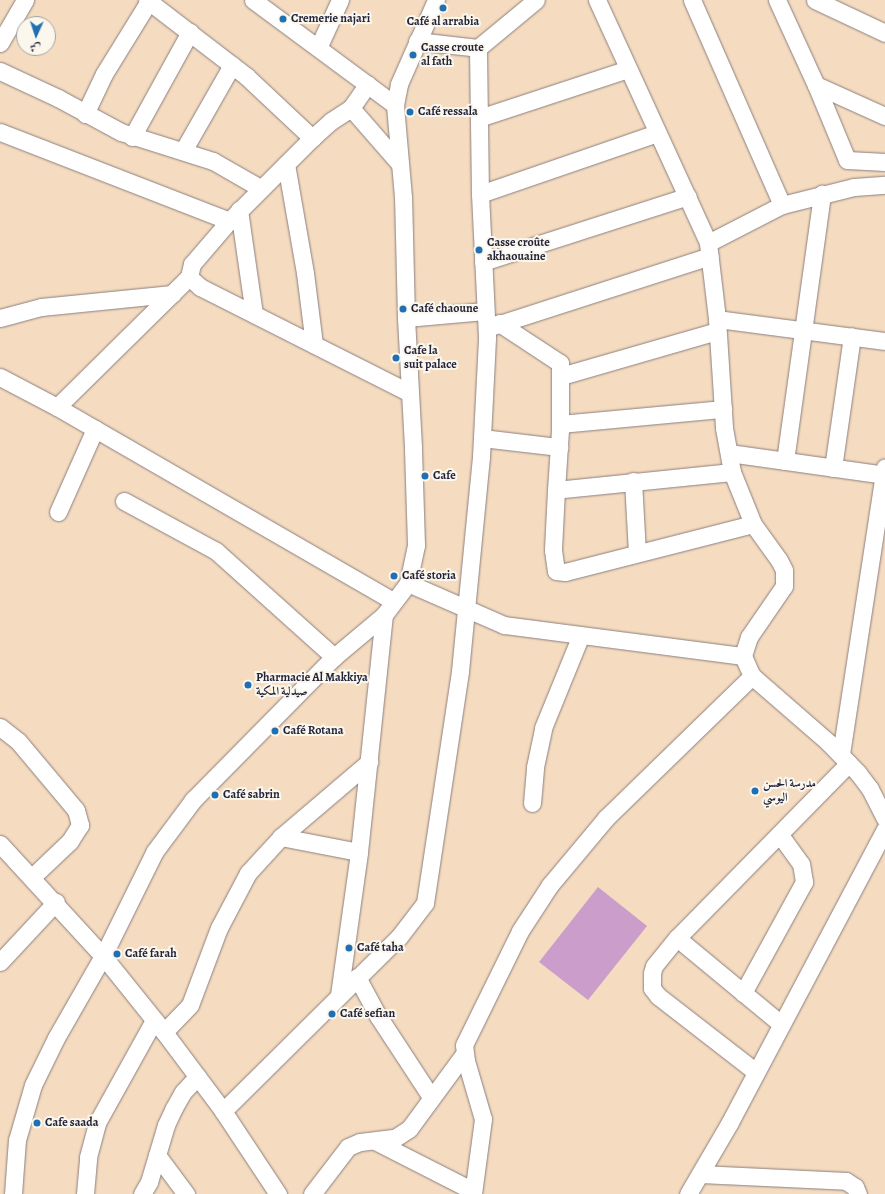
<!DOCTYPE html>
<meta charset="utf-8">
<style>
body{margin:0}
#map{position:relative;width:885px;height:1194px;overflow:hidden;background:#f5dcc0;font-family:Alegreya,Amiri,serif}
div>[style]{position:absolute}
.building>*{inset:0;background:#ca9dca}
.roads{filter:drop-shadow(0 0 1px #8c7f7e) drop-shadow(0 0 1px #8c7f7e)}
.minor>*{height:17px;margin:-8.5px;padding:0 8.5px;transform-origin:8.5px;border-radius:8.5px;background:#fff}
.dots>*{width:11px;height:11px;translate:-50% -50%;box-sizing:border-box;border:2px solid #fbf7ec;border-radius:50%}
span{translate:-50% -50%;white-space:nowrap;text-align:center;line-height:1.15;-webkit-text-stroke:4px #fbf7ec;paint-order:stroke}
.poi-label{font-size:12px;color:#22223b;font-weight:700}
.left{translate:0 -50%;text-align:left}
.north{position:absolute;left:16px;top:16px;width:40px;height:40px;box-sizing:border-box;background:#fbf7ec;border:1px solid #a4a2a5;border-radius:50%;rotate:183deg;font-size:11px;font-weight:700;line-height:16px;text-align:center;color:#22223b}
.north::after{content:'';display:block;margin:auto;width:14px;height:18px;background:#1f6fb2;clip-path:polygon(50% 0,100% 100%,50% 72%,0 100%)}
</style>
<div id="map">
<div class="building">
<div style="clip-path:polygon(598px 887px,647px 926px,588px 1000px,539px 962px)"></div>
</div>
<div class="roads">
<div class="minor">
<div style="left:147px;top:0;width:125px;rotate:37.5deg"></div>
<div style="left:246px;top:76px;width:91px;rotate:43.2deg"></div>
<div style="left:253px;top:0;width:177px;rotate:36.5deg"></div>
<div style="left:597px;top:0;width:267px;rotate:65.4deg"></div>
<div style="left:708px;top:243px;width:77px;rotate:83.2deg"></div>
<div style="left:717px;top:319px;width:109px;rotate:86.3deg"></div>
<div style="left:724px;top:428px;width:45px;rotate:79.7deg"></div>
<div style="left:732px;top:472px;width:56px;rotate:68deg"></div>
<div style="left:753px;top:524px;width:44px;rotate:54.2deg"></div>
<div style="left:779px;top:560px;width:11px;rotate:63deg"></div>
<div style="left:784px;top:570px;width:16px;rotate:90deg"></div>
<div style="left:784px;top:586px;width:62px;rotate:124.5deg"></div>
<div style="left:749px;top:637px;width:20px;rotate:108deg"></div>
<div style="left:743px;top:656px;width:22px;rotate:66deg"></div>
<div style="left:752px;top:676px;width:102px;rotate:41deg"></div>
<div style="left:829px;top:743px;width:42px;rotate:46deg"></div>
<div style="left:858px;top:773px;width:20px;rotate:53deg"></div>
<div style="left:870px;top:789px;width:33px;rotate:63deg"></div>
<div style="left:692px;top:0;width:224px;rotate:66.3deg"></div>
<div style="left:777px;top:0;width:94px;rotate:65.4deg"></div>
<div style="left:816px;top:85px;width:76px;rotate:24.2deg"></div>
<div style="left:815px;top:0;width:77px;rotate:25.2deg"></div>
<div style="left:417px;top:41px;width:61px;rotate:6.5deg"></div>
<div style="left:0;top:43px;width:50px;rotate:-59.8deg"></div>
<div style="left:319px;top:46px;width:51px;rotate:-65.5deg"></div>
<div style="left:0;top:71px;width:64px;rotate:25deg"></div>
<div style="left:58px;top:98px;width:72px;rotate:28.4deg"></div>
<div style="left:121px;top:132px;width:96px;rotate:17.5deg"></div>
<div style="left:213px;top:161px;width:54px;rotate:29.9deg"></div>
<div style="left:816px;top:85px;width:81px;rotate:67.5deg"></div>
<div style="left:847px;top:160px;width:38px;rotate:3deg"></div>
<div style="left:351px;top:108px;width:29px;rotate:-55deg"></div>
<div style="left:85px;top:114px;width:44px;rotate:-64.6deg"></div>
<div style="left:104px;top:74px;width:86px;rotate:-58.3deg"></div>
<div style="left:479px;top:118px;width:157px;rotate:-18.2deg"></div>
<div style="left:0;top:132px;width:246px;rotate:21.2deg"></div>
<div style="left:132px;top:137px;width:120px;rotate:-61.1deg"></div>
<div style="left:183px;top:151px;width:99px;rotate:-60.3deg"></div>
<div style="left:399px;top:163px;width:73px;rotate:-131.1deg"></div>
<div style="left:351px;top:108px;width:24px;rotate:147deg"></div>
<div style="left:331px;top:121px;width:25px;rotate:138deg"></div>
<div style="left:312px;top:138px;width:117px;rotate:135deg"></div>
<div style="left:229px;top:221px;width:57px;rotate:130.7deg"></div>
<div style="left:192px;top:264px;width:13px;rotate:103deg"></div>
<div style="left:189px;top:277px;width:15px;rotate:42deg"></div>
<div style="left:200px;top:287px;width:235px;rotate:26.8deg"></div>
<div style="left:286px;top:164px;width:111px;rotate:80.1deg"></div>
<div style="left:305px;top:273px;width:72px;rotate:82.8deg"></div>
<div style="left:480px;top:194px;width:187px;rotate:-19deg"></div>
<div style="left:239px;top:210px;width:105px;rotate:81.8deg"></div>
<div style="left:708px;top:243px;width:83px;rotate:-27.2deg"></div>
<div style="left:782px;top:205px;width:74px;rotate:-14deg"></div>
<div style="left:854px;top:187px;width:31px;rotate:-4deg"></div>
<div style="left:483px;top:262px;width:215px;rotate:-17.8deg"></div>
<div style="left:0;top:318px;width:42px;rotate:-15deg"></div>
<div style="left:41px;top:307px;width:132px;rotate:-5.7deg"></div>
<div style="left:406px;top:318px;width:79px;rotate:-5.1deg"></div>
<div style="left:717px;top:319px;width:169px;rotate:7.5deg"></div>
<div style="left:499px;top:323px;width:73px;rotate:33.3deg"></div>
<div style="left:560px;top:363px;width:67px;rotate:90deg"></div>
<div style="left:560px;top:430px;width:60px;rotate:93.8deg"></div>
<div style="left:487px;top:328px;width:234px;rotate:-17.9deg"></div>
<div style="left:561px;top:376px;width:162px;rotate:-16.1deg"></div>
<div style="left:0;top:377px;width:64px;rotate:27.8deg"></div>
<div style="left:57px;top:407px;width:388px;rotate:30deg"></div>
<div style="left:57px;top:407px;width:185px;rotate:-44.6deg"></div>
<div style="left:560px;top:424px;width:164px;rotate:-5.3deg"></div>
<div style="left:482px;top:438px;width:78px;rotate:6.7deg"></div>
<div style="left:729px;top:453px;width:158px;rotate:8deg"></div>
<div style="left:785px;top:461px;width:270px;rotate:-82.1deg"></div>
<div style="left:833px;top:468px;width:133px;rotate:-81.8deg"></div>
<div style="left:732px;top:472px;width:177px;rotate:174.2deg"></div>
<div style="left:556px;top:490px;width:60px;rotate:92.9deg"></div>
<div style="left:553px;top:550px;width:21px;rotate:82deg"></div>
<div style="left:556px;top:571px;width:9px;rotate:6deg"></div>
<div style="left:565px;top:572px;width:194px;rotate:-14.3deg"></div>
<div style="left:633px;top:481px;width:71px;rotate:86.8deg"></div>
<div style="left:124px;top:501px;width:105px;rotate:28.5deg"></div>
<div style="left:216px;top:551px;width:159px;rotate:41.9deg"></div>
<div style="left:58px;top:512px;width:91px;rotate:-66deg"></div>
<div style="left:408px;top:583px;width:105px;rotate:23.6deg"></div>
<div style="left:504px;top:625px;width:241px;rotate:7.4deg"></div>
<div style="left:0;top:727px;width:23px;rotate:38deg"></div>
<div style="left:18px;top:741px;width:90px;rotate:50deg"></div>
<div style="left:76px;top:810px;width:16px;rotate:75deg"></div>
<div style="left:80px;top:825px;width:19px;rotate:122deg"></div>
<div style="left:70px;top:841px;width:52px;rotate:136.5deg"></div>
<div style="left:841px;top:754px;width:290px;rotate:-81.3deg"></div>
<div style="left:532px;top:803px;width:36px;rotate:-85deg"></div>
<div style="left:535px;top:767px;width:40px;rotate:-78deg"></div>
<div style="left:543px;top:728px;width:100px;rotate:-67.8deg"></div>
<div style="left:281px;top:837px;width:79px;rotate:10.9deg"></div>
<div style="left:0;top:844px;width:152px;rotate:47.4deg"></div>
<div style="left:103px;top:956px;width:97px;rotate:51.2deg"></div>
<div style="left:164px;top:1032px;width:99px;rotate:53.2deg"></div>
<div style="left:223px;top:1111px;width:100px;rotate:56.5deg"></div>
<div style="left:677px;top:938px;width:135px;rotate:39.6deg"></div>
<div style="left:0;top:962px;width:82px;rotate:-47deg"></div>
<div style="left:357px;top:977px;width:44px;rotate:61.7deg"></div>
<div style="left:378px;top:1016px;width:97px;rotate:56.8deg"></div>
<div style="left:743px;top:993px;width:127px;rotate:-61.2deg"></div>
<div style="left:804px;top:882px;width:18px;rotate:-99deg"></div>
<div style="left:801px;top:864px;width:37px;rotate:-126deg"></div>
<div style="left:339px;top:995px;width:144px;rotate:-82deg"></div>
<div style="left:359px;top:852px;width:238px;rotate:-84deg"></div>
<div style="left:164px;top:1032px;width:37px;rotate:-46deg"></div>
<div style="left:190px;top:1005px;width:82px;rotate:-69.4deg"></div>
<div style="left:219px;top:928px;width:62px;rotate:-62.2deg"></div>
<div style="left:248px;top:873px;width:49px;rotate:-47.5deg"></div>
<div style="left:281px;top:837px;width:116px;rotate:-40.4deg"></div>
<div style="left:756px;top:1072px;width:124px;rotate:-142.2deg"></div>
<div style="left:658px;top:996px;width:10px;rotate:-127deg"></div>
<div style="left:652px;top:988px;width:15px;rotate:-90deg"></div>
<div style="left:652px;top:973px;width:7px;rotate:-74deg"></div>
<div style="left:654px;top:966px;width:36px;rotate:-51deg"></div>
<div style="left:677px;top:938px;width:245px;rotate:-45.5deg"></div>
<div style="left:223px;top:1111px;width:247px;rotate:-44.7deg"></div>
<div style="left:399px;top:937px;width:43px;rotate:-52.6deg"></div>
<div style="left:425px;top:903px;width:235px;rotate:-81.4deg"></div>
<div style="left:460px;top:671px;width:215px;rotate:-84.4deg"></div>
<div style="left:481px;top:457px;width:120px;rotate:-87.1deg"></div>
<div style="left:487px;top:337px;width:143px;rotate:-92.8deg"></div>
<div style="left:480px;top:194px;width:146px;rotate:-90.8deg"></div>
<div style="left:478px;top:48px;width:75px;rotate:-39.6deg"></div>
<div style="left:375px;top:1141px;width:110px;rotate:27deg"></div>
<div style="left:157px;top:1155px;width:49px;rotate:53.4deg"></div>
<div style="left:700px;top:1174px;width:146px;rotate:2.7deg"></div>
<div style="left:846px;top:1181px;width:11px;rotate:34deg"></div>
<div style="left:855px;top:1187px;width:8px;rotate:67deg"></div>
<div style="left:13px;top:1194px;width:54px;rotate:-85.8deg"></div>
<div style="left:17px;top:1140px;width:57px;rotate:-73.8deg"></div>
<div style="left:33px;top:1085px;width:52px;rotate:-63.9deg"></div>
<div style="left:56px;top:1038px;width:95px;rotate:-60.2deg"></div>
<div style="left:103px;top:956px;width:117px;rotate:-63.7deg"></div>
<div style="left:155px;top:851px;width:64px;rotate:-53.3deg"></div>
<div style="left:193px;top:800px;width:201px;rotate:-45.4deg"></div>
<div style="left:334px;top:657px;width:65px;rotate:-40deg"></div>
<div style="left:384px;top:615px;width:40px;rotate:-53deg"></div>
<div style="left:408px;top:583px;width:39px;rotate:-78deg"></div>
<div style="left:416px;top:545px;width:98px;rotate:-91.8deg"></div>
<div style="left:413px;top:447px;width:129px;rotate:-93.1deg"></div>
<div style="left:406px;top:318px;width:121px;rotate:-91.4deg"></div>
<div style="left:403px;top:197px;width:92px;rotate:-95deg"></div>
<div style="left:395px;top:105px;width:21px;rotate:-79deg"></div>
<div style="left:399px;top:84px;width:92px;rotate:-66.2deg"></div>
<div style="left:85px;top:1194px;width:37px;rotate:-85deg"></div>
<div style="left:88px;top:1157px;width:35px;rotate:-75deg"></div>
<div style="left:97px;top:1123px;width:118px;rotate:-61deg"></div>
<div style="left:142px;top:1194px;width:14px;rotate:-60deg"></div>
<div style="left:149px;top:1182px;width:59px;rotate:-73.4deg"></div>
<div style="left:166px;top:1125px;width:19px;rotate:-65deg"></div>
<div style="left:174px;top:1108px;width:18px;rotate:-61deg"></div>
<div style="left:183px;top:1092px;width:21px;rotate:-47deg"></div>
<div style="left:312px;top:1194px;width:59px;rotate:-52.5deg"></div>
<div style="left:348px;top:1147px;width:13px;rotate:-23deg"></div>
<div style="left:360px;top:1142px;width:35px;rotate:-7deg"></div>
<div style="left:395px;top:1138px;width:17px;rotate:-33deg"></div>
<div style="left:409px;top:1129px;width:93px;rotate:-53.7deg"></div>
<div style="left:473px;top:1194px;width:76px;rotate:-82.4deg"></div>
<div style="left:483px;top:1119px;width:60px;rotate:-106.3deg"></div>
<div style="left:466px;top:1061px;width:16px;rotate:-97deg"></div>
<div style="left:464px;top:1045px;width:127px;rotate:-63.8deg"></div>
<div style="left:520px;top:931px;width:55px;rotate:-56.9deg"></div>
<div style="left:550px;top:885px;width:87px;rotate:-50.1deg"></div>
<div style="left:606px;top:818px;width:204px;rotate:-44.2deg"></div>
<div style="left:688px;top:1194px;width:83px;rotate:-59.7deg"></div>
<div style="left:730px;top:1122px;width:331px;rotate:-62.1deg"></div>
</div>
</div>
<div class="dots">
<div style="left:443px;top:8px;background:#1f6fb2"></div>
<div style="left:283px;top:19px;background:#1f6fb2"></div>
<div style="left:413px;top:55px;background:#1f6fb2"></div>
<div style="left:410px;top:112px;background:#1f6fb2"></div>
<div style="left:479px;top:250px;background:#1f6fb2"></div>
<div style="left:403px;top:309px;background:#1f6fb2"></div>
<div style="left:396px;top:358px;background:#1f6fb2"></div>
<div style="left:425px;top:476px;background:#1f6fb2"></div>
<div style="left:394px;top:576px;background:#1f6fb2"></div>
<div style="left:248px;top:685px;background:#1f6fb2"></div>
<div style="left:275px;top:731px;background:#1f6fb2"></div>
<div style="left:755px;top:791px;background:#1f6fb2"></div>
<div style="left:215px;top:795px;background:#1f6fb2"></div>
<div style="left:349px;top:948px;background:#1f6fb2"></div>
<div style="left:117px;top:954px;background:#1f6fb2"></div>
<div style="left:332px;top:1014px;background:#1f6fb2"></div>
<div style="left:37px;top:1123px;background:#1f6fb2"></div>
</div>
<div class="poi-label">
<span class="left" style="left:291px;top:19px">Cremerie najari</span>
<span style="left:443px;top:22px">Café al arrabia</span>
<span class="left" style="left:421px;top:55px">Casse croute<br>al fath</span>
<span class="left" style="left:418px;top:112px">Café ressala</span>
<span class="left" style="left:487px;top:250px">Casse croûte<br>akhaouaine</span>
<span class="left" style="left:411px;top:309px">Café chaoune</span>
<span class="left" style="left:404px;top:358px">Cafe la<br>suit palace</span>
<span class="left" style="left:433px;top:476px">Cafe</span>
<span class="left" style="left:402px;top:576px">Café storia</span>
<span class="left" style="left:256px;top:685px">Pharmacie Al Makkiya<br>صيدلية المكية</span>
<span class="left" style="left:283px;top:731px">Café Rotana</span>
<span class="left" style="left:763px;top:791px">مدرسة الحسن<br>اليوسي</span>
<span class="left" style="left:223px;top:795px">Café sabrin</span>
<span class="left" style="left:357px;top:948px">Café taha</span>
<span class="left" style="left:125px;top:954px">Café farah</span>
<span class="left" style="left:340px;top:1014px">Café sefian</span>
<span class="left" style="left:45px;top:1123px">Cafe saada</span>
</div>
<div class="north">ش</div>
</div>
